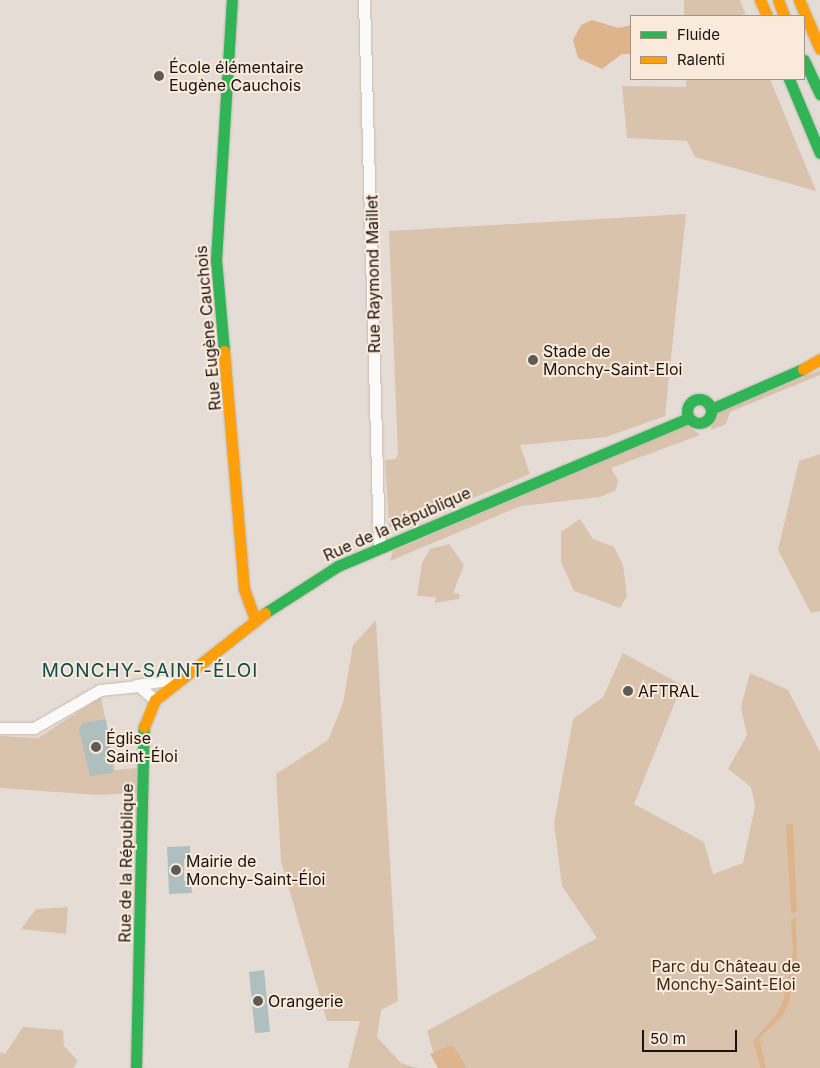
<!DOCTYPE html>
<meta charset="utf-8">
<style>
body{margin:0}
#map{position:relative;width:820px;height:1068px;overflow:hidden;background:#e5ddd5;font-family:Inter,sans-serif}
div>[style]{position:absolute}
.green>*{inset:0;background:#d9c3ad}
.water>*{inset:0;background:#ddb48c}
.building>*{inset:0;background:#afbfbd}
.roads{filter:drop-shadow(0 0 1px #c0bab3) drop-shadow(0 0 1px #c0bab3)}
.street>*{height:11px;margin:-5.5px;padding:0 5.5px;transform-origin:5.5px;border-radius:5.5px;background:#fbfaf9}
.fast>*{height:11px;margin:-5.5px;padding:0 5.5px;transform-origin:5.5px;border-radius:5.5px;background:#30b455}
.fast>.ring{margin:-5.5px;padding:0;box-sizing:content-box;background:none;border:11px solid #30b455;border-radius:50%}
.slow>*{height:11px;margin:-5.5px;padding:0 5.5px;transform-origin:5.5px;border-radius:5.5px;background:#ff9f0a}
.dots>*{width:14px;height:14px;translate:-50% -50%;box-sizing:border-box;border:2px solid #faeadb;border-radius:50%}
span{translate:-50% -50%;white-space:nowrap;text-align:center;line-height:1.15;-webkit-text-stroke:4px #faeadb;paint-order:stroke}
.poi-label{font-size:16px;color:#19140f}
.left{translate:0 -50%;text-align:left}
.street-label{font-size:16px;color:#19140f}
.park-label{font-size:16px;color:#402811}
.quarter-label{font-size:19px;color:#0f4e52;letter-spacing:1px}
.legend{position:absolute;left:630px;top:15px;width:175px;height:65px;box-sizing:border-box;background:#faeadb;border:1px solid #a09489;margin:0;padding:6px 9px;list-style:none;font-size:15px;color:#19140f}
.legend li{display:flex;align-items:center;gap:10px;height:25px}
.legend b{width:25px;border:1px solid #a09489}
.scale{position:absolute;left:642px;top:1030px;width:95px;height:22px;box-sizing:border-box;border:2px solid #19140f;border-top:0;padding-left:6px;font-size:15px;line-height:18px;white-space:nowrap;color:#19140f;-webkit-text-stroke:4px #faeadb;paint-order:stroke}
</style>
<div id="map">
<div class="green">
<div style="clip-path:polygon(684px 0,740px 0,746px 16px,684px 16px)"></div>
<div style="clip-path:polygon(686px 79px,770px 79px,816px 191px,695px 157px,687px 141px,627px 138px,622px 86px,686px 87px)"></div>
<div style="clip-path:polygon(686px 214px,665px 416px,606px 437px,520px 445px,530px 474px,402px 528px,389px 527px,385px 460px,396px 459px,398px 454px,389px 231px)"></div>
<div style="clip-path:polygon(820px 370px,820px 375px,730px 412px,726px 424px,711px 430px,713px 415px)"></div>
<div style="clip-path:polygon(688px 425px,700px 435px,611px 468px,618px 480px,616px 490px,600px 497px,521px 506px,390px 561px,393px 551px)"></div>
<div style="clip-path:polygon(820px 454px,820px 611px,811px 613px,778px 550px,799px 461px)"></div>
<div style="clip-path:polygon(580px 519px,593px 539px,614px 547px,623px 565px,627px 596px,620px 608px,574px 591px,561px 562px,561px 532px)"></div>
<div style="clip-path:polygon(449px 544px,464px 565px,453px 593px,460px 594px,459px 599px,435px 603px,436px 597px,417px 596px,422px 563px,430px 549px)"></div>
<div style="clip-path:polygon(376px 620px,398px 1001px,381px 1010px,377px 1037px,401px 1063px,417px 1068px,348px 1068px,360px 1021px,327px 1021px,281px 861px,276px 774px,328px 740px,343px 703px,353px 645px)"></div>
<div style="clip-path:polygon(623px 653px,682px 685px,634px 804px,704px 842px,713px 874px,743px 863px,755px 806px,751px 787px,728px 769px,747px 735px,741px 707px,750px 673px,788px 690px,820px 752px,820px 1068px,438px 1068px,427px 1031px,597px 938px,562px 886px,554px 823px,573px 719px,603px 697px)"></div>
<div style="clip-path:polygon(101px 697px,115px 770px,137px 768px,137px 793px,98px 795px,0 788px,0 736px,38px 738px)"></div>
<div style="clip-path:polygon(68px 907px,66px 934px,21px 929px,36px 909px)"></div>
<div style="clip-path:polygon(23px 1027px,63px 1030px,64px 1046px,78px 1061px,73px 1068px,0 1068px,0 1052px,5px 1054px)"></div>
</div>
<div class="water">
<div style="clip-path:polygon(592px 20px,618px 28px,631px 25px,631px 54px,622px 54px,602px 69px,578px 58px,573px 40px,581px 25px)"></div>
<div style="clip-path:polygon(793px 823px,797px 912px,791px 913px,786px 826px)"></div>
<div style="clip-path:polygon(796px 918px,797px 960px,789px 1003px,782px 1017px,759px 1038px,766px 1068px,761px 1068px,753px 1041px,776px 1015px,784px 998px,793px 950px,791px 919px)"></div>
<div style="clip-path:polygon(451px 1045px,456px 1050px,467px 1068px,438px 1068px,430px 1054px)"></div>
</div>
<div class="building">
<div style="clip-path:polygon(106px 719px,113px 773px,90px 776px,79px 729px,83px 723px)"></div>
<div style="clip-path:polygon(190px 846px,190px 859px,184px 859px,184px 881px,191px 881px,192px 893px,169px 894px,167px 847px)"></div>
<div style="clip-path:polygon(264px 970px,270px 1032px,255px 1033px,249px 972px)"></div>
</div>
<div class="roads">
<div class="street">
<div style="left:364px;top:0;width:547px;rotate:88.43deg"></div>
<div style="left:136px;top:685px;width:44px;rotate:-9.2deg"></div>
<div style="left:0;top:728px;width:34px"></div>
<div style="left:34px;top:728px;width:76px;rotate:-29.9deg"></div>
<div style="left:100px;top:690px;width:39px;rotate:-6deg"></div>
<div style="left:139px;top:686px;width:21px;rotate:41deg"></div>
</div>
<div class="fast">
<div style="left:804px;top:60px;width:38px;rotate:65deg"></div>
<div style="left:789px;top:79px;width:80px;rotate:67.3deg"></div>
<div style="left:224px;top:351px;width:91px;rotate:-95deg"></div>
<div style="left:216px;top:260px;width:260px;rotate:-86.5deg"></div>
<div class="ring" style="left:687px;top:399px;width:13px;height:13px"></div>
<div style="left:711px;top:409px;width:100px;rotate:-23.5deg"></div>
<div style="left:265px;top:613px;width:87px;rotate:-32.8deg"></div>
<div style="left:338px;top:566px;width:380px;rotate:-22.9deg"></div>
<div style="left:136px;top:1068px;width:341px;rotate:-88.7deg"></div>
</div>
<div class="slow">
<div style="left:760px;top:0;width:17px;rotate:66deg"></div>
<div style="left:778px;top:0;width:17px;rotate:69deg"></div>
<div style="left:799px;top:0;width:53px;rotate:66.8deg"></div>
<div style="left:224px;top:351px;width:239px;rotate:85.2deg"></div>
<div style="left:244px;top:589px;width:33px;rotate:70deg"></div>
<div style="left:803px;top:369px;width:20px;rotate:-30deg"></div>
<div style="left:144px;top:727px;width:29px;rotate:-68deg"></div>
<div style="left:155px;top:700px;width:140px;rotate:-38.3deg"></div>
</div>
</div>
<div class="dots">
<div style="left:159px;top:76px;background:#605a54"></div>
<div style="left:533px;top:360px;background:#605a54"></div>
<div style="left:628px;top:691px;background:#605a54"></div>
<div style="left:96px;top:747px;background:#605a54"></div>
<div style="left:176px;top:870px;background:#605a54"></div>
<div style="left:258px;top:1001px;background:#605a54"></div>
</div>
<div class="poi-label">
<span class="left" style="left:169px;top:76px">École élémentaire<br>Eugène Cauchois</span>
<span class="left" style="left:543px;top:360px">Stade de<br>Monchy-Saint-Eloi</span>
<span class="left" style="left:638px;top:691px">AFTRAL</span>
<span class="left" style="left:106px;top:747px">Église<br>Saint-Éloi</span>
<span class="left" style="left:186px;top:870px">Mairie de<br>Monchy-Saint-Éloi</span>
<span class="left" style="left:268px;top:1001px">Orangerie</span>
</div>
<div class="street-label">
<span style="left:373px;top:274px;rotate:-91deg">Rue Raymond Maillet</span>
<span style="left:208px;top:328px;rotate:-95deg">Rue Eugène Cauchois</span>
<span style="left:397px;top:524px;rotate:-24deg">Rue de la République</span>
<span style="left:126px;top:863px;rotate:-89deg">Rue de la République</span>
</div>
<div class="park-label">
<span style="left:726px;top:975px">Parc du Château de<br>Monchy-Saint-Eloi</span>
</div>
<div class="quarter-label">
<span style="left:150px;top:671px">MONCHY-SAINT-ÉLOI</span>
</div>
<ul class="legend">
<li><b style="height:6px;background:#30b455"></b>Fluide</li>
<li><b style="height:6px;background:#ff9f0a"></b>Ralenti</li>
</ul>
<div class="scale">50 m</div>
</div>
